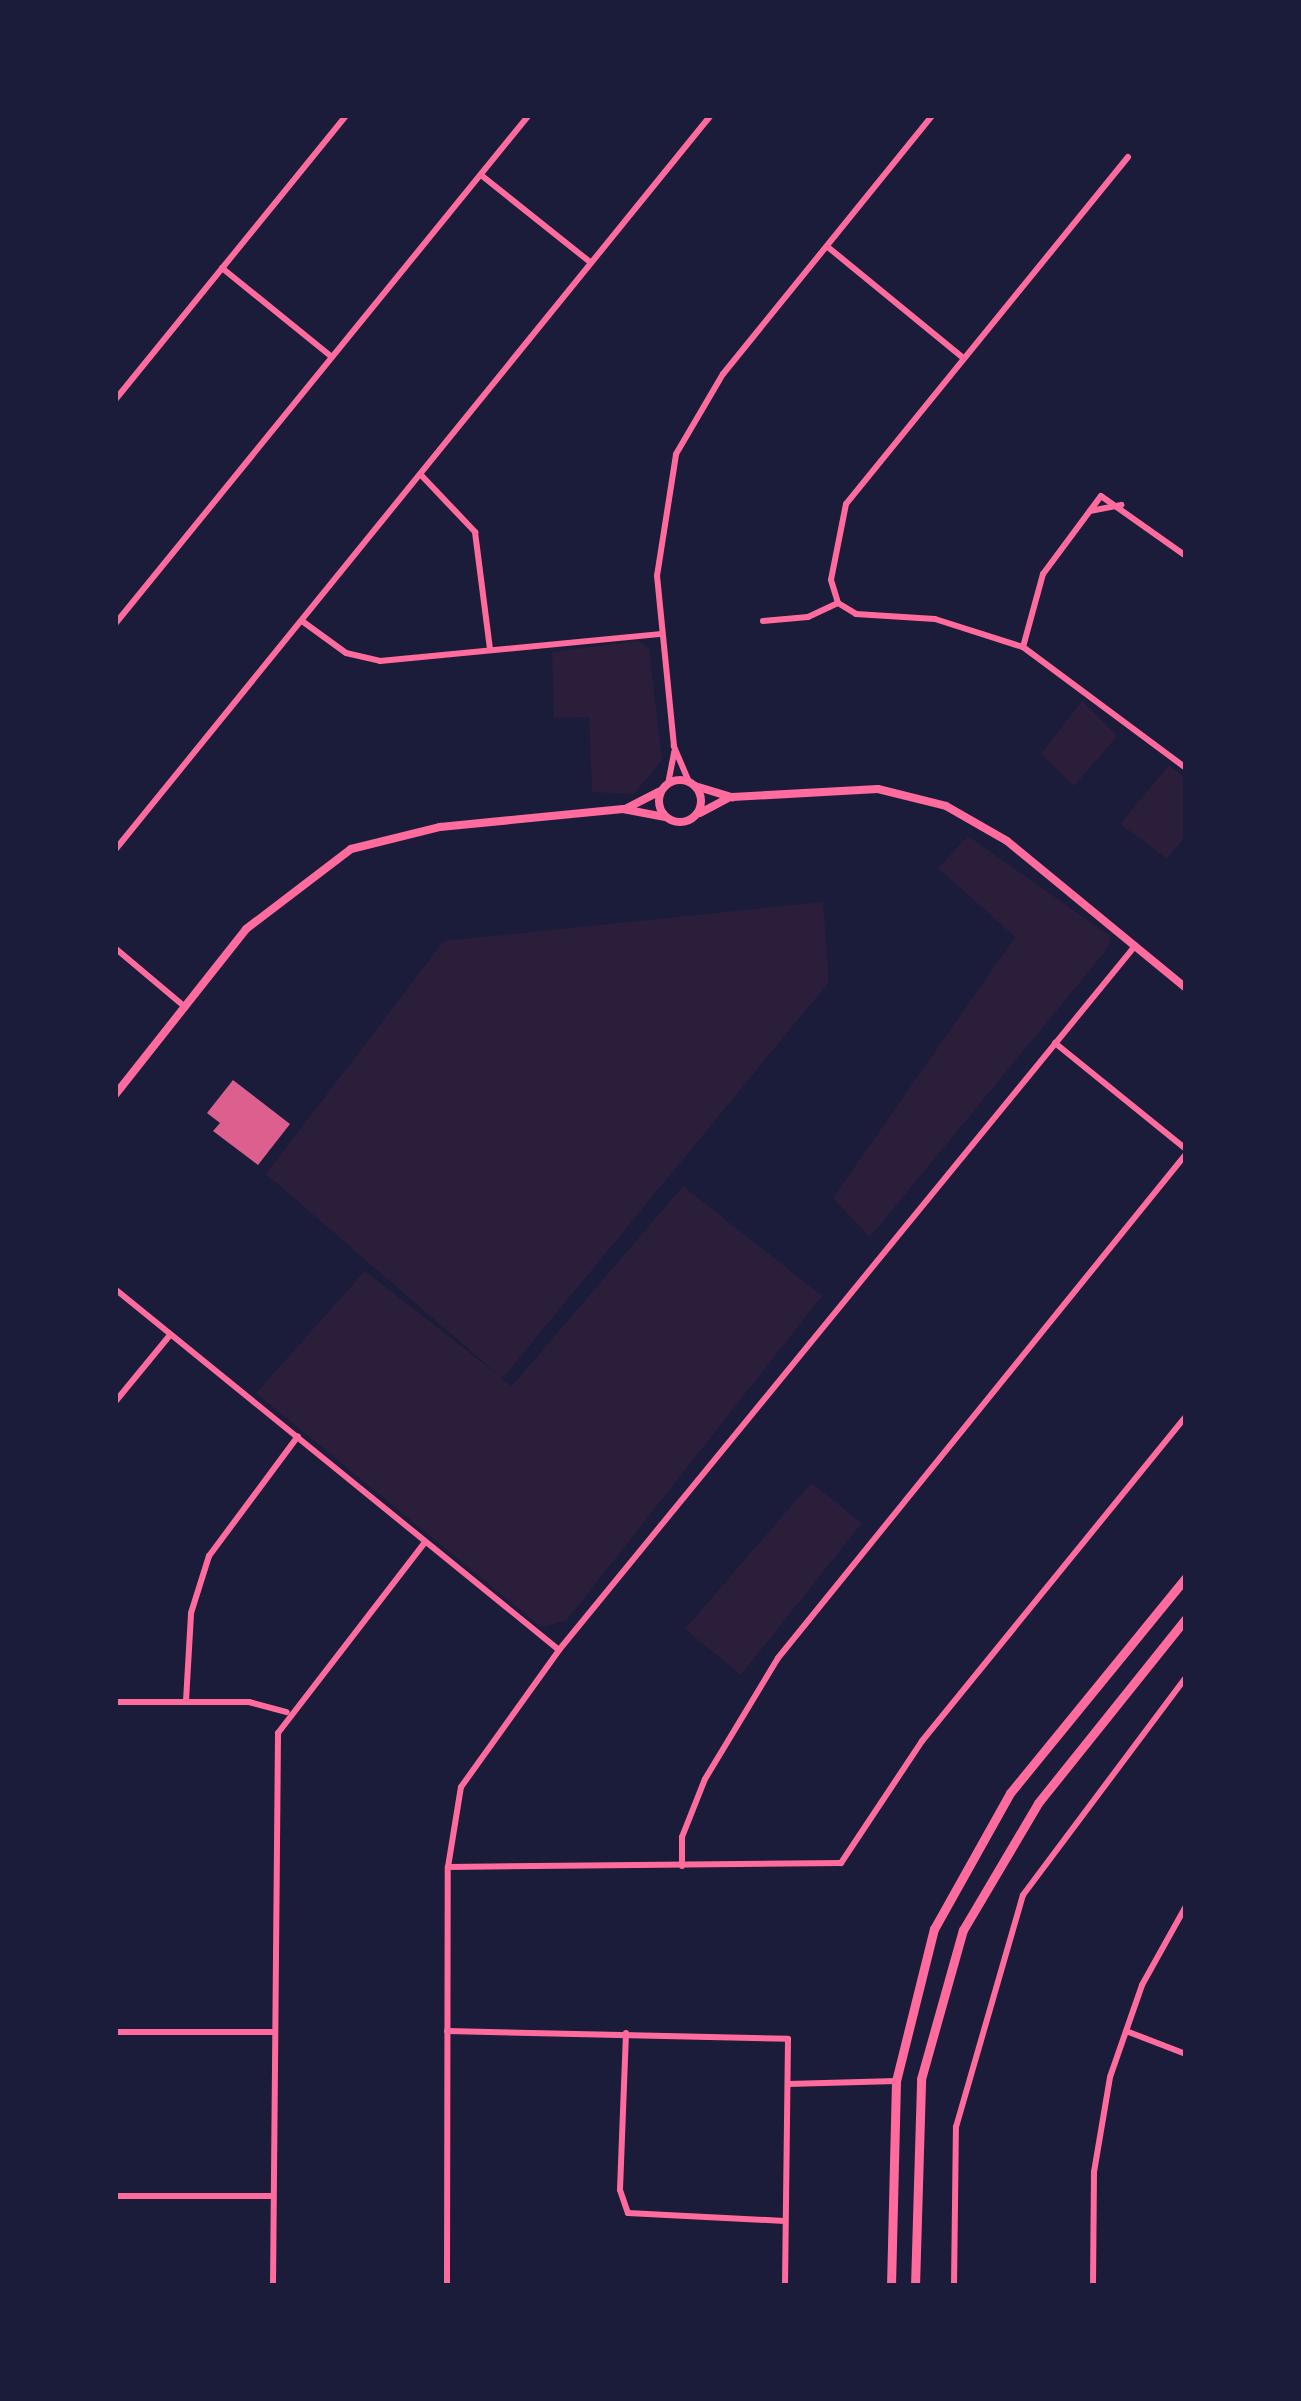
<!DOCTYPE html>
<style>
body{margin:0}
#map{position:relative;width:1301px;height:2401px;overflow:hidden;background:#1b1b3a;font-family:Lato,sans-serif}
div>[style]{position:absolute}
.green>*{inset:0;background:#2a1e3b}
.building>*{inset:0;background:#dd5f8e}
.minor>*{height:6px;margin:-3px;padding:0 3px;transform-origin:3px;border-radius:3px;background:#ff6b9d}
.tertiary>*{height:8px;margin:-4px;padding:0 4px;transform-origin:4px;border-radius:4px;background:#ff6b9d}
.tertiary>.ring{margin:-4px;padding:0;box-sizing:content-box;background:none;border:8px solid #ff6b9d;border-radius:50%}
.secondary>*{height:9px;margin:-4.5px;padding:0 4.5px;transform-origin:4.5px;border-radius:4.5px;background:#ff6b9d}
span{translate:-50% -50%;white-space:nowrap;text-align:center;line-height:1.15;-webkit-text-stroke:8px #1b1b3a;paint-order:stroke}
.frame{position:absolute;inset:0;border:118px solid #1b1b3a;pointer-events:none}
</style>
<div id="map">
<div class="green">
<div style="clip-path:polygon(639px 641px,649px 648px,662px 760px,634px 794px,592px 792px,589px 717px,554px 718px,552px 652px)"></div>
<div style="clip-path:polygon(1082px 701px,1117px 736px,1074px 786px,1041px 754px)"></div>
<div style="clip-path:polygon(1169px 765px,1186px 779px,1186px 836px,1167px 859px,1120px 824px)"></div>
<div style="clip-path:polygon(968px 836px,1110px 936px,1108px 948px,870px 1237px,833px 1198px,1015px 937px,938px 868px)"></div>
<div style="clip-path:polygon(823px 902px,829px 982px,502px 1379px,512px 1386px,683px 1186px,822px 1296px,566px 1621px,541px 1627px,256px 1393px,365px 1271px,502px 1378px,266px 1174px,444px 941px)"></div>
<div style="clip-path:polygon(811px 1483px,862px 1523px,741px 1675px,685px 1629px)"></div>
</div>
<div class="building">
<div style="clip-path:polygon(233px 1080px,290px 1124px,258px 1165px,213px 1131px,220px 1123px,207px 1113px)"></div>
</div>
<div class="minor">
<div style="left:1128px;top:157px;width:447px;rotate:129.1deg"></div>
<div style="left:846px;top:504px;width:77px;rotate:101.2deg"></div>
<div style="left:831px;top:580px;width:24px;rotate:73deg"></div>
<div style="left:838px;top:603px;width:21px;rotate:31deg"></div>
<div style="left:856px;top:614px;width:79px;rotate:3.6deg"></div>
<div style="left:935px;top:619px;width:92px;rotate:17.7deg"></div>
<div style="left:1023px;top:647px;width:203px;rotate:36.6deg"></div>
<div style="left:481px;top:175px;width:139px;rotate:38.6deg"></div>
<div style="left:829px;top:248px;width:171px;rotate:39.3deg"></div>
<div style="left:222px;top:268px;width:141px;rotate:39deg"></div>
<div style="left:115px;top:400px;width:367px;rotate:-50.9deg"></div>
<div style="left:421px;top:475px;width:79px;rotate:46.5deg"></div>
<div style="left:475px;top:532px;width:118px;rotate:82.7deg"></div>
<div style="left:1090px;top:511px;width:32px;rotate:-11deg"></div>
<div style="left:302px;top:621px;width:54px;rotate:36deg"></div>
<div style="left:346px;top:653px;width:35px;rotate:13deg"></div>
<div style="left:380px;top:661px;width:283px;rotate:-5.5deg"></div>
<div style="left:763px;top:621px;width:45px;rotate:-5.1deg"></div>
<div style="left:808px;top:617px;width:33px;rotate:-25deg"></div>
<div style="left:115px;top:624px;width:656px;rotate:-50.88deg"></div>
<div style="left:1023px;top:647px;width:76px;rotate:-74.7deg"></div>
<div style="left:1043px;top:574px;width:97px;rotate:-53.4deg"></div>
<div style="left:1101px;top:496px;width:104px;rotate:35.2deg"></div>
<div style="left:689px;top:782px;width:39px;rotate:-113deg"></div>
<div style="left:674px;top:746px;width:171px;rotate:-95.7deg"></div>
<div style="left:657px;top:576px;width:123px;rotate:-81.1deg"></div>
<div style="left:676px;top:454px;width:93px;rotate:-59.6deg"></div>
<div style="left:723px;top:374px;width:333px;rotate:-51deg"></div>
<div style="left:668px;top:784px;width:33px;rotate:-79deg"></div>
<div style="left:115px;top:850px;width:946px;rotate:-50.96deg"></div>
<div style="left:115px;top:948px;width:92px;rotate:40.1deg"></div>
<div style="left:1055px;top:1043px;width:169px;rotate:39deg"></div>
<div style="left:115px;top:1289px;width:572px;rotate:39.11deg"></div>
<div style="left:115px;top:1402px;width:87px;rotate:-50.6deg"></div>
<div style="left:186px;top:1701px;width:88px;rotate:-86.7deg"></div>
<div style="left:191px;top:1613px;width:60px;rotate:-72.5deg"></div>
<div style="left:209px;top:1556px;width:149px;rotate:-53.4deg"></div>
<div style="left:115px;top:1702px;width:134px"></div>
<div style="left:249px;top:1702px;width:39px;rotate:15deg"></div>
<div style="left:682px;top:1866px;width:29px;rotate:-90deg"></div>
<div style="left:682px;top:1837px;width:62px;rotate:-68.4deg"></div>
<div style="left:705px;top:1779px;width:141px;rotate:-58.9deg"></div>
<div style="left:778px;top:1658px;width:648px;rotate:-51.01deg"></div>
<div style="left:448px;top:1867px;width:393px;rotate:-0.6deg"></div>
<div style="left:841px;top:1863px;width:146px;rotate:-56.4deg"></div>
<div style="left:922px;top:1741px;width:419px;rotate:-50.9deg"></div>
<div style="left:447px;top:2031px;width:341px;rotate:1.3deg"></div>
<div style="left:788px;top:2039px;width:247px;rotate:90.7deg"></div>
<div style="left:1126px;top:2031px;width:64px;rotate:21deg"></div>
<div style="left:115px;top:2032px;width:158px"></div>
<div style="left:626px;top:2033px;width:157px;rotate:92.2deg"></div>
<div style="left:620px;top:2190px;width:24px;rotate:71deg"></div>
<div style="left:628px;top:2213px;width:157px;rotate:2.9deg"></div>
<div style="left:788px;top:2084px;width:108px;rotate:-1.6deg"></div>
<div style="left:115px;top:2196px;width:158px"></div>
<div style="left:273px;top:2286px;width:553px;rotate:-89.48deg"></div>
<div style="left:278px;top:1733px;width:241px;rotate:-52.4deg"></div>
<div style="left:447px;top:2286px;width:419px;rotate:-89.9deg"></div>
<div style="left:448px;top:1867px;width:81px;rotate:-80.8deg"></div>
<div style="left:461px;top:1787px;width:168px;rotate:-54.4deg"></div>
<div style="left:559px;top:1650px;width:910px;rotate:-50.71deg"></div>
<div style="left:954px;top:2286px;width:159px;rotate:-89.3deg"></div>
<div style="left:956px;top:2127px;width:241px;rotate:-73.9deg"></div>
<div style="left:1023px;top:1895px;width:272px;rotate:-53.2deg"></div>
<div style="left:1093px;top:2286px;width:114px;rotate:-89.5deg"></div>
<div style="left:1094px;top:2172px;width:96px;rotate:-80.4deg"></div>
<div style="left:1110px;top:2077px;width:97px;rotate:-70.8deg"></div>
<div style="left:1142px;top:1985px;width:90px;rotate:-60.9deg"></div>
</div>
<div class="tertiary">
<div class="ring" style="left:659px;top:780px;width:34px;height:34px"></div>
<div style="left:695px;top:786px;width:39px;rotate:17deg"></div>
<div style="left:732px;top:797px;width:146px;rotate:-3.1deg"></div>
<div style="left:878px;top:789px;width:70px;rotate:14deg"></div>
<div style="left:946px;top:806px;width:70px;rotate:29.8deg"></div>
<div style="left:1007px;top:841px;width:232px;rotate:39.4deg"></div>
<div style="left:627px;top:808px;width:36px;rotate:-27deg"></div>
<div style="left:700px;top:813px;width:32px;rotate:-28deg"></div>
<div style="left:115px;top:1095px;width:211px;rotate:-51.7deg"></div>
<div style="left:246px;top:929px;width:132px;rotate:-37.3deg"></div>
<div style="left:351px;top:849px;width:92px;rotate:-13.9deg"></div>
<div style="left:440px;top:827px;width:184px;rotate:-5.6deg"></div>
<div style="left:623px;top:809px;width:43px;rotate:10.8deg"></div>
</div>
<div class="secondary">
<div style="left:891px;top:2286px;width:205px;rotate:-88.6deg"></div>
<div style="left:896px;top:2081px;width:157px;rotate:-76deg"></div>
<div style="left:934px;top:1929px;width:156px;rotate:-60.8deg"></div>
<div style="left:1010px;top:1793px;width:279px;rotate:-50.8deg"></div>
<div style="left:915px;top:2286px;width:207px;rotate:-88.3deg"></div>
<div style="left:921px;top:2079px;width:155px;rotate:-74.3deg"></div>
<div style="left:963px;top:1930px;width:147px;rotate:-59.4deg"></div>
<div style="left:1038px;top:1803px;width:237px;rotate:-51.3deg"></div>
</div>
<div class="frame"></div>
</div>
